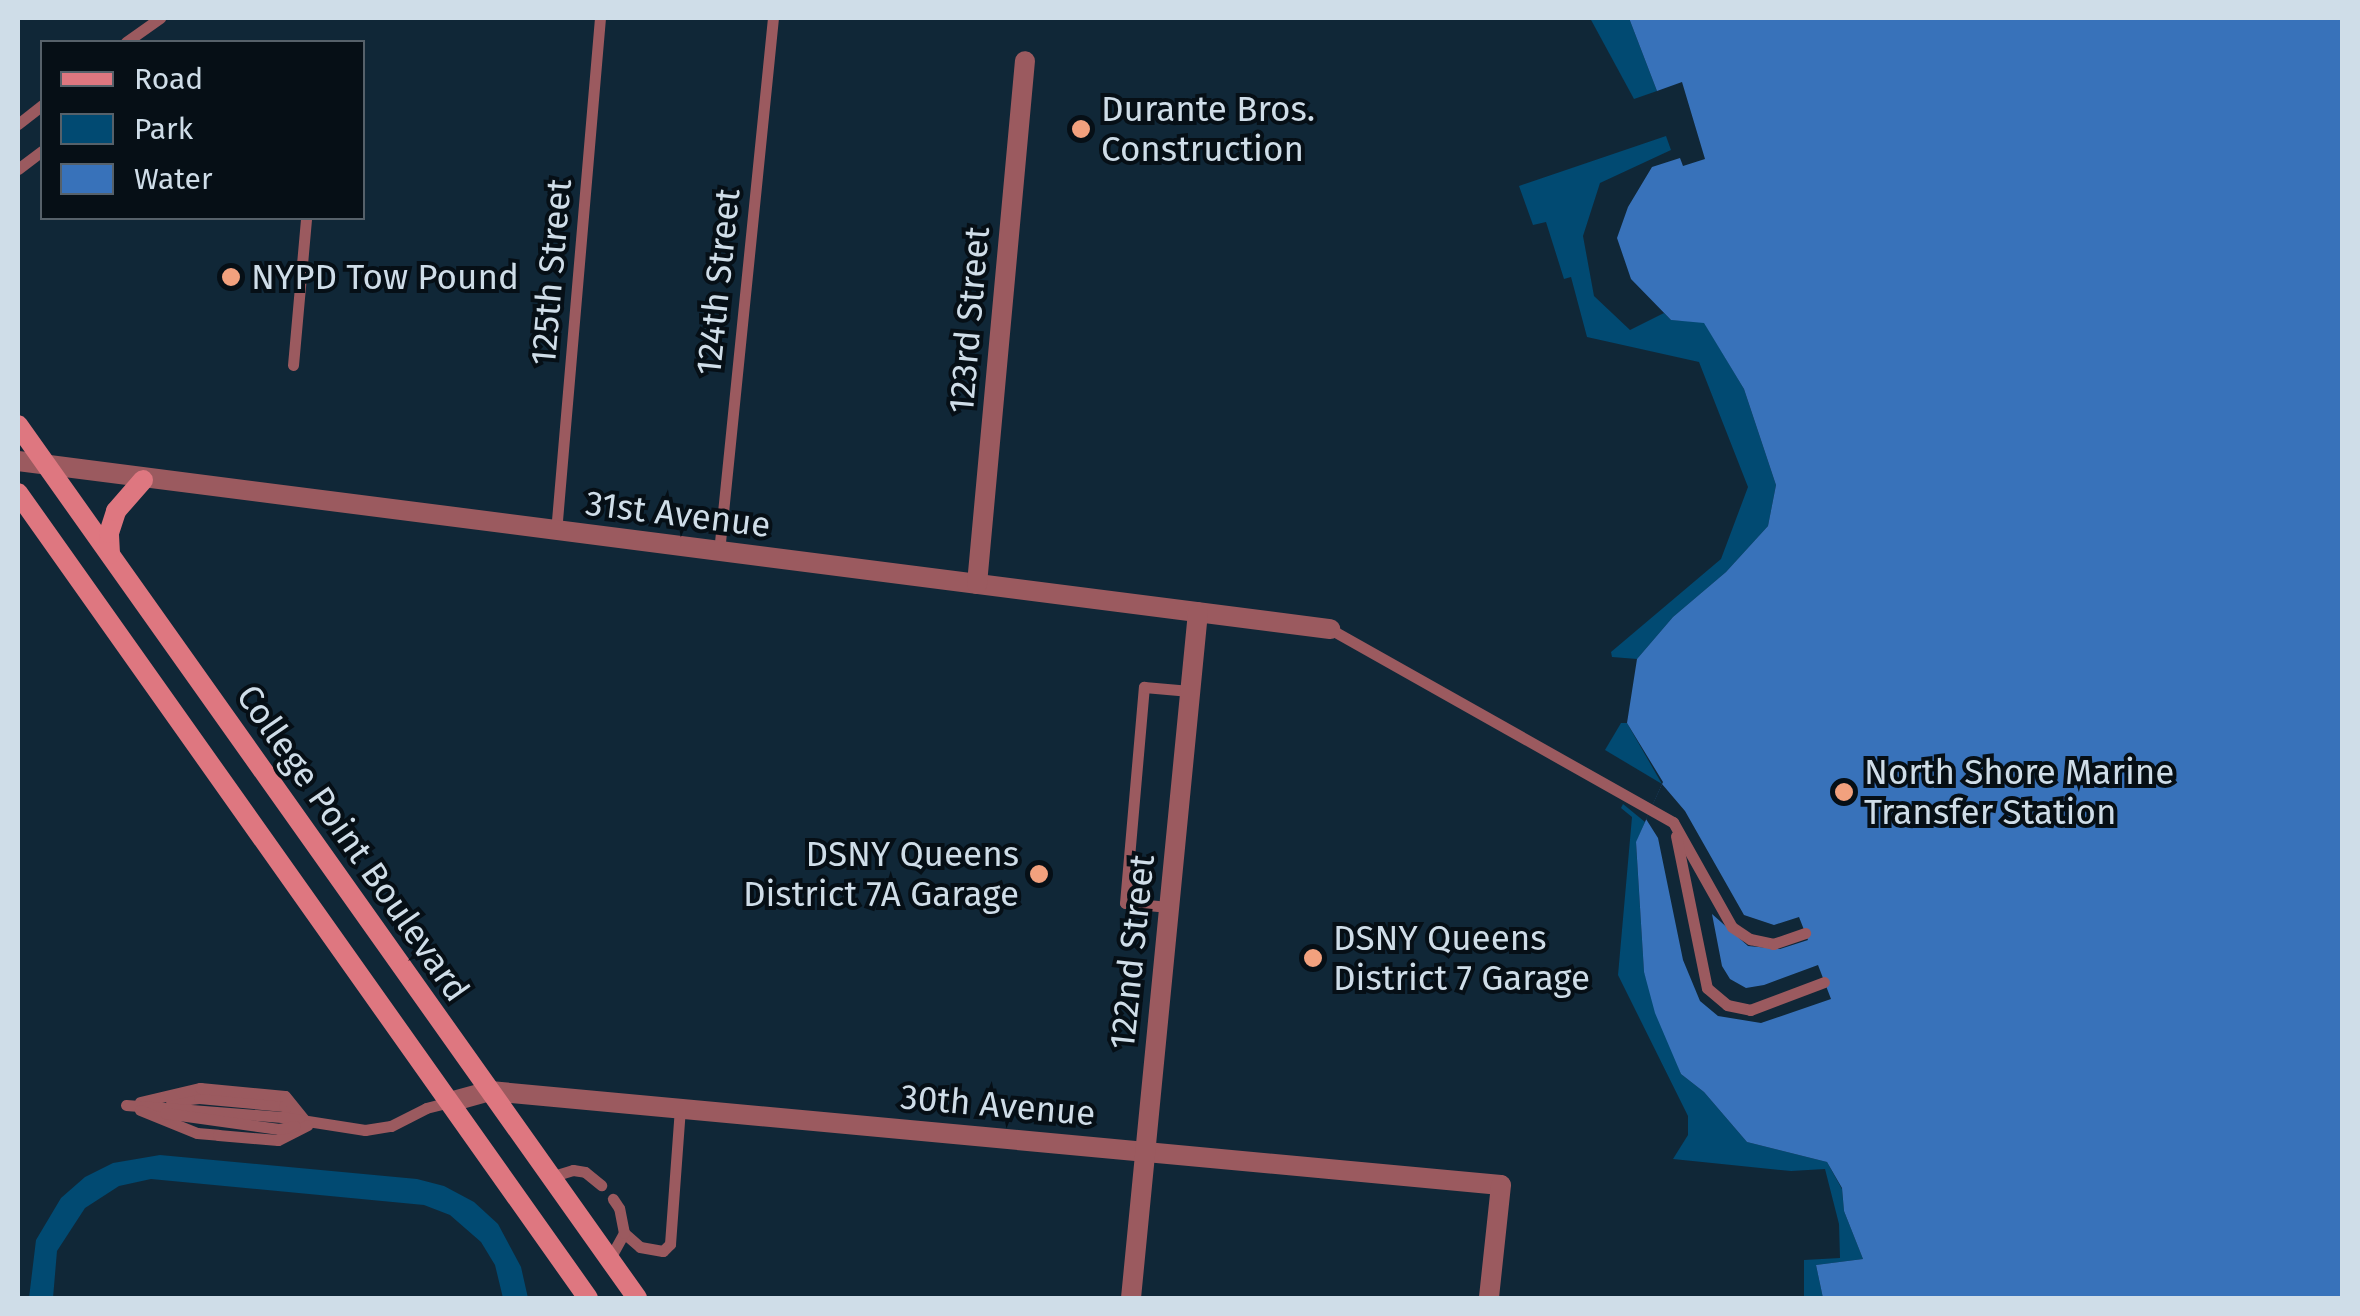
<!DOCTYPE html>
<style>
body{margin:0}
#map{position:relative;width:2360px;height:1316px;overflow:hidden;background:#102737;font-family:"Fira Sans",sans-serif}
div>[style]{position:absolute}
.green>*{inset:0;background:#014a72}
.water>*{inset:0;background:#3872ba}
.pier>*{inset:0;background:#102737}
.service>*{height:11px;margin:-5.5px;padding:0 5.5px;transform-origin:5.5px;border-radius:5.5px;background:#9b5a5f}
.minor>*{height:20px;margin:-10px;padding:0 10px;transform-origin:10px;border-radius:10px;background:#9b5a5f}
.secondary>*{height:20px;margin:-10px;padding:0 10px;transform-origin:10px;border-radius:10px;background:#de7780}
.dots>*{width:28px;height:28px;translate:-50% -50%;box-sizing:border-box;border:5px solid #060f16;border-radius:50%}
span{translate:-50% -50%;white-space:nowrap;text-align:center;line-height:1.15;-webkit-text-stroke:8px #060f16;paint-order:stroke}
.poi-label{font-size:35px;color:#cfdde8}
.left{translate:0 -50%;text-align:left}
.right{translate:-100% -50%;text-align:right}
.street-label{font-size:35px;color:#cfdde8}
.frame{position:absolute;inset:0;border:20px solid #cfdde8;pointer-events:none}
.legend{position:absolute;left:40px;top:40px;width:325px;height:180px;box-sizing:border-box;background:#060f16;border:2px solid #56616a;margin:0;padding:12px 18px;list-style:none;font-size:30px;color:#cfdde8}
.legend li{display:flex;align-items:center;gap:20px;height:50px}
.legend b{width:50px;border:2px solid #56616a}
</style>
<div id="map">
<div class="green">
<div style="clip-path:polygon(1590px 18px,1629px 18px,1657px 91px,1634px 99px)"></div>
<div style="clip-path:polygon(1666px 136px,1671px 150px,1600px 183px,1583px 236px,1594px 296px,1630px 330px,1664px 313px,1671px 320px,1704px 322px,1744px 389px,1776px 485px,1768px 526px,1726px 572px,1673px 617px,1637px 659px,1612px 657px,1611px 652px,1721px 559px,1748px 487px,1699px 362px,1587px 337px,1571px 277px,1564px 279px,1546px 222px,1533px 225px,1519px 186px)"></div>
<div style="clip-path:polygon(1621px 723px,1627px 723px,1662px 784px,1605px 750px)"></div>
<div style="clip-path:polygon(1623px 804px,1645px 822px,1636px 843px,1644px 972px,1681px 1074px,1704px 1092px,1747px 1142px,1827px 1162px,1842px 1189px,1844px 1211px,1863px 1259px,1816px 1265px,1823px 1298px,1804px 1296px,1804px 1260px,1840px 1258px,1839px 1224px,1825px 1169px,1791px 1171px,1673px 1159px,1688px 1135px,1688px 1116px,1618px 975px,1632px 817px,1621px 808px)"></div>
<div style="clip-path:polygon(160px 1155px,417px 1179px,444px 1186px,474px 1202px,498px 1224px,521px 1267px,528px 1298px,503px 1298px,495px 1265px,481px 1242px,450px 1215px,424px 1205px,151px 1179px,119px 1186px,85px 1208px,57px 1251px,53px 1298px,29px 1298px,36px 1240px,61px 1198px,85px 1177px,113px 1163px)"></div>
</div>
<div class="water">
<div style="clip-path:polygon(1629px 18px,2342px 18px,2342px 1298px,1823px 1298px,1816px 1265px,1863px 1259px,1844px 1211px,1842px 1188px,1827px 1162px,1747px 1142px,1704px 1092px,1681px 1074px,1655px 1013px,1644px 972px,1636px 842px,1663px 782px,1627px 723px,1637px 659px,1673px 617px,1726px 572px,1768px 526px,1776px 485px,1744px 389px,1704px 323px,1671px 320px,1631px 279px,1617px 238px,1628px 207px,1652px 167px,1680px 158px,1683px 166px,1705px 159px,1682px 82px,1657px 91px)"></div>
</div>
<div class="pier">
<div style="clip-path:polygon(1662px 784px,1685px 811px,1744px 915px,1774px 925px,1799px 917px,1808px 940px,1780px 949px,1748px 946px,1712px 914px,1722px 966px,1730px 979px,1746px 988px,1764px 985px,1818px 965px,1831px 999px,1761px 1023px,1718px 1016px,1700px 1001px,1683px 960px,1658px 838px,1646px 819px)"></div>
</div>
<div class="service">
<div style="left:126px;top:42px;width:42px;rotate:-35.2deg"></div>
<div style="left:18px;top:124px;width:31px;rotate:-38deg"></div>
<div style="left:18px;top:169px;width:30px;rotate:-37deg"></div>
<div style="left:293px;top:365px;width:148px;rotate:-84.9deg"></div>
<div style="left:556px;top:532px;width:516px;rotate:-85.11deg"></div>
<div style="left:719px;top:552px;width:537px;rotate:-84.23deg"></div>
<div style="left:1330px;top:629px;width:394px;rotate:29.4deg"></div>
<div style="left:1673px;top:822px;width:120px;rotate:60.7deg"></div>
<div style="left:1732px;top:927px;width:22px;rotate:34deg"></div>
<div style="left:1750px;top:939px;width:24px;rotate:12deg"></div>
<div style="left:1773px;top:944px;width:34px;rotate:-19deg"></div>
<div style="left:1676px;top:836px;width:155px;rotate:78.5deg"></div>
<div style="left:1707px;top:988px;width:26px;rotate:40deg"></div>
<div style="left:1727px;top:1005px;width:24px;rotate:12deg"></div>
<div style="left:1750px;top:1010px;width:79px;rotate:-20.7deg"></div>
<div style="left:1169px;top:907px;width:44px;rotate:-174.8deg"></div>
<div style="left:1125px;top:903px;width:217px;rotate:-85deg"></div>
<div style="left:1144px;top:687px;width:46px;rotate:5deg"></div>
<div style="left:171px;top:1101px;width:28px;rotate:-6deg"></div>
<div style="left:199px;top:1098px;width:85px;rotate:5.4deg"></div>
<div style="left:284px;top:1106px;width:13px;rotate:39deg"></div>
<div style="left:140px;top:1102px;width:62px;rotate:-13.1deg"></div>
<div style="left:200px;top:1088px;width:85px;rotate:5.4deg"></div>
<div style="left:285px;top:1096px;width:35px;rotate:51deg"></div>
<div style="left:126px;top:1105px;width:156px;rotate:4.4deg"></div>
<div style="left:282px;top:1117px;width:84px;rotate:8.9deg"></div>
<div style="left:365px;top:1130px;width:26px;rotate:-9deg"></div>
<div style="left:391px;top:1126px;width:39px;rotate:-27deg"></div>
<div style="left:426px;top:1108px;width:25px;rotate:-14deg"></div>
<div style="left:140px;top:1110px;width:61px;rotate:22deg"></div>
<div style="left:197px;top:1133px;width:21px;rotate:5deg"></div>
<div style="left:218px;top:1135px;width:60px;rotate:4.8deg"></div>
<div style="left:278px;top:1140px;width:33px;rotate:-27deg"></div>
<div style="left:165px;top:1113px;width:115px;rotate:8deg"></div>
<div style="left:279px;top:1129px;width:16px;rotate:-11deg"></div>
<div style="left:550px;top:1177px;width:24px;rotate:-17deg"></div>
<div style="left:573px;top:1170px;width:12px;rotate:9deg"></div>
<div style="left:585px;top:1172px;width:21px;rotate:39deg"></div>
<div style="left:624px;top:1233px;width:21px;rotate:41deg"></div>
<div style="left:640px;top:1247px;width:23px;rotate:10deg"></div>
<div style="left:663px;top:1251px;width:10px;rotate:-45deg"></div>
<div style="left:670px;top:1244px;width:135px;rotate:-85.8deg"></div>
<div style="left:609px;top:1260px;width:31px;rotate:-61deg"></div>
<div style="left:624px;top:1233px;width:25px;rotate:-101deg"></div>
<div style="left:619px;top:1208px;width:11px;rotate:-124deg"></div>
</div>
<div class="minor">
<div style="left:18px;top:461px;width:1323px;rotate:7.3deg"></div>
<div style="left:977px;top:584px;width:525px;rotate:-84.76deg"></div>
<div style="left:450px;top:1102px;width:41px;rotate:-15.4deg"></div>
<div style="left:490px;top:1091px;width:1015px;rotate:5.31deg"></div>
<div style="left:1501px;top:1185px;width:114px;rotate:96.1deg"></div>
<div style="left:1131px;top:1298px;width:689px;rotate:-84.42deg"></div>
</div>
<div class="secondary">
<div style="left:18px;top:425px;width:1070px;rotate:54.66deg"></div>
<div style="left:18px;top:493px;width:986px;rotate:54.7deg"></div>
<div style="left:110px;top:554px;width:21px;rotate:-93deg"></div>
<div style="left:109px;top:533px;width:23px;rotate:-72deg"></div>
<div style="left:116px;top:511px;width:41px;rotate:-48.9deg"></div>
</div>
<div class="dots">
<div style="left:1081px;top:129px;background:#f2a17e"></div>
<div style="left:231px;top:277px;background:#f2a17e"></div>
<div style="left:1844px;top:792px;background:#f2a17e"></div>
<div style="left:1039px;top:874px;background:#f2a17e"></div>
<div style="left:1313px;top:958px;background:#f2a17e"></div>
</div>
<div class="poi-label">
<span class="left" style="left:1101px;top:129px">Durante Bros.<br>Construction</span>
<span class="left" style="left:251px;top:277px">NYPD Tow Pound</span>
<span class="left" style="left:1864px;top:792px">North Shore Marine<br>Transfer Station</span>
<span class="right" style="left:1019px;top:874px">DSNY Queens<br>District 7A Garage</span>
<span class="left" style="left:1333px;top:958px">DSNY Queens<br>District 7 Garage</span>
</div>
<div class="street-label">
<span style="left:551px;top:272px;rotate:-85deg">125th Street</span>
<span style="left:718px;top:282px;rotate:-84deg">124th Street</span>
<span style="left:969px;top:320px;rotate:-85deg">123rd Street</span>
<span style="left:678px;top:514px;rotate:7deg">31st Avenue</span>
<span style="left:353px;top:843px;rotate:55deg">College Point Boulevard</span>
<span style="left:1132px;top:952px;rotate:-84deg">122nd Street</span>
<span style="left:998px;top:1105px;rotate:5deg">30th Avenue</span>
</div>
<div class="frame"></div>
<ul class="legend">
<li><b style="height:12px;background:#de7780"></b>Road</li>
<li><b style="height:28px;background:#014a72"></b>Park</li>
<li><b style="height:28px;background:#3872ba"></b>Water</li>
</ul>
</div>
